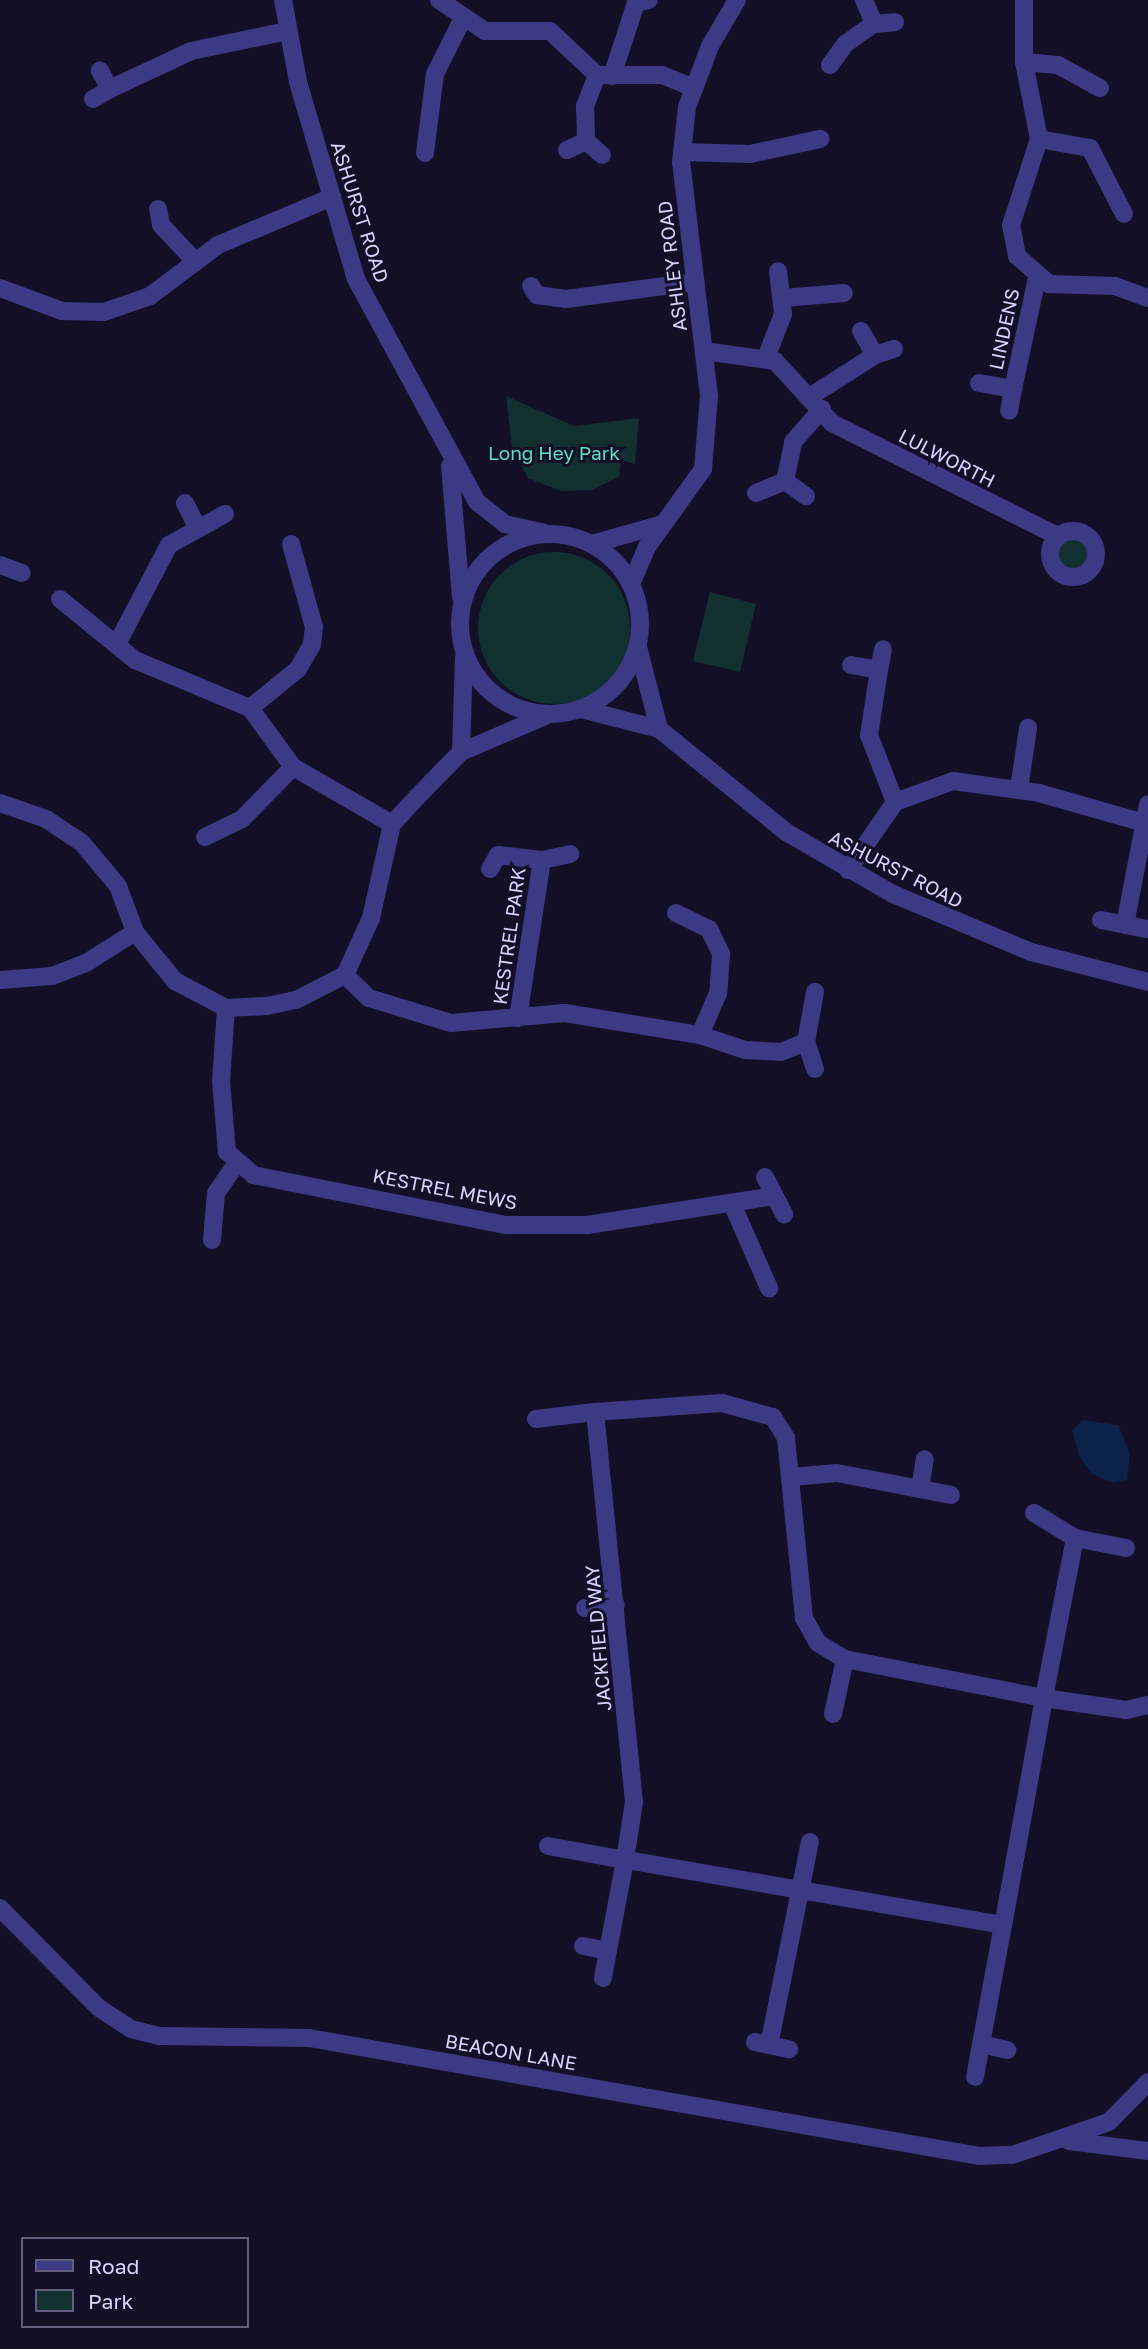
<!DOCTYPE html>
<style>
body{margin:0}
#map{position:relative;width:1148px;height:2349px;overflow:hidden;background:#130f26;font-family:"Golos Text",sans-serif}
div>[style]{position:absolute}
.green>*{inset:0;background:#12302f}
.round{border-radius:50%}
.water>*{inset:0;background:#0c2248}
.minor>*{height:18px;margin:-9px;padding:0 9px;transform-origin:9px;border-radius:9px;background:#3d3a85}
.minor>.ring{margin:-9px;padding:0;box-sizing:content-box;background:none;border:18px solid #3d3a85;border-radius:50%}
span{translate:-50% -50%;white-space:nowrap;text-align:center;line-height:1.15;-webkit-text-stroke:6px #130f26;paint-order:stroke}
.street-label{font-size:19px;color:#d9d4ff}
.park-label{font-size:19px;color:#5fe0c0}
.legend{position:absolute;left:21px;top:2237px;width:228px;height:91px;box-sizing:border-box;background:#130f26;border:2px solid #625e7d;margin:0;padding:9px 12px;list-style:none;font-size:21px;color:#d9d4ff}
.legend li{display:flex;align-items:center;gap:14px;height:35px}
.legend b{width:35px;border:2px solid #625e7d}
</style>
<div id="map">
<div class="green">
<div style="clip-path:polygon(506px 396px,574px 426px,639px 418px,635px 464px,621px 460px,619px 477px,591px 490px,561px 491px,528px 478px,512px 448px)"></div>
<div class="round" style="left:1056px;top:537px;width:32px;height:32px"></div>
<div class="round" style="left:478px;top:552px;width:152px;height:152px"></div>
<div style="clip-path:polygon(710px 592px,756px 604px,740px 672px,693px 661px)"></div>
</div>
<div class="water">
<div style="clip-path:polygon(1083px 1420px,1118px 1425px,1130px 1453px,1127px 1480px,1113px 1483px,1092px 1474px,1079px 1456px,1072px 1430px)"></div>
</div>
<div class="minor">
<div style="left:283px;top:0;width:83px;rotate:79.6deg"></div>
<div style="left:298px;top:82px;width:205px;rotate:73.6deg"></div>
<div style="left:356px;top:279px;width:254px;rotate:61.5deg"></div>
<div style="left:477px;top:502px;width:36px;rotate:38deg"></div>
<div style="left:505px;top:524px;width:41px;rotate:12.7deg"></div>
<div style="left:439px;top:0;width:55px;rotate:34deg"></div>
<div style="left:485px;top:31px;width:65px"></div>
<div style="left:550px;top:31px;width:64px;rotate:43.1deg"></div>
<div style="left:597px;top:75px;width:65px"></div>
<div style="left:662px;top:75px;width:35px;rotate:22deg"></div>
<div style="left:864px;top:0;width:26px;rotate:67deg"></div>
<div style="left:1024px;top:0;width:62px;rotate:90deg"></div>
<div style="left:1024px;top:62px;width:78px;rotate:79deg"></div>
<div style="left:1039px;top:139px;width:90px;rotate:108deg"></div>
<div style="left:1011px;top:225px;width:32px;rotate:79deg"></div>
<div style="left:1017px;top:256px;width:43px;rotate:41.2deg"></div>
<div style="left:1049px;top:284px;width:66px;rotate:1.7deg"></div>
<div style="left:1115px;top:286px;width:35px;rotate:20deg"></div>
<div style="left:1024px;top:62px;width:34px;rotate:5deg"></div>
<div style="left:1058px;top:65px;width:48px;rotate:28.7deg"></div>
<div style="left:830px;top:65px;width:26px;rotate:-54deg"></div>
<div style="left:845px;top:44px;width:35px;rotate:-35deg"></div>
<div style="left:874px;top:24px;width:21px;rotate:-5deg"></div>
<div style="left:597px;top:75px;width:34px;rotate:111deg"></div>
<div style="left:585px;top:107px;width:34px;rotate:88deg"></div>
<div style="left:586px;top:141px;width:21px;rotate:41deg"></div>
<div style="left:612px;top:76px;width:77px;rotate:-71.8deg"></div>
<div style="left:636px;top:3px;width:13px;rotate:-13deg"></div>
<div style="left:110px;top:89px;width:89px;rotate:-25.1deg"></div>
<div style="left:191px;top:51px;width:99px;rotate:-11.7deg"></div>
<div style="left:93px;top:99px;width:20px;rotate:-30deg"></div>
<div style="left:110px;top:89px;width:21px;rotate:-119deg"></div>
<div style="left:1039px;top:139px;width:52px;rotate:10deg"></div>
<div style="left:1090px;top:148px;width:74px;rotate:62.7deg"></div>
<div style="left:567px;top:150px;width:21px;rotate:-25deg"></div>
<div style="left:682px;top:152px;width:68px;rotate:1.7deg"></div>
<div style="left:750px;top:154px;width:72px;rotate:-12.1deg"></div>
<div style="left:425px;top:153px;width:80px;rotate:-82.8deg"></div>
<div style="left:435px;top:74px;width:60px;rotate:-63.4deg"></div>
<div style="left:158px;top:209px;width:16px;rotate:79deg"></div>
<div style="left:161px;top:225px;width:47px;rotate:46.7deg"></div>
<div style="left:531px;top:286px;width:11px;rotate:56deg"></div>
<div style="left:537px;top:295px;width:29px;rotate:8deg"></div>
<div style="left:566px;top:299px;width:131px;rotate:-7.5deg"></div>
<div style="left:0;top:288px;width:66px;rotate:20.4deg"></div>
<div style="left:62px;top:311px;width:42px;rotate:1.4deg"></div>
<div style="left:104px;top:312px;width:49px;rotate:-19.2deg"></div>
<div style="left:150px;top:296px;width:85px;rotate:-36.9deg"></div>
<div style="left:218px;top:245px;width:124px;rotate:-22.8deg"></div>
<div style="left:783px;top:298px;width:61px;rotate:-4.7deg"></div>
<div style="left:861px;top:331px;width:28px;rotate:60deg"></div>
<div style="left:875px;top:355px;width:20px;rotate:-18deg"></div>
<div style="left:704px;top:351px;width:72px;rotate:8deg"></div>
<div style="left:775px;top:361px;width:84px;rotate:47.4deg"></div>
<div style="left:832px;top:423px;width:253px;rotate:26.6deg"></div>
<div style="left:766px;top:358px;width:47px;rotate:-68.9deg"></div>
<div style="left:783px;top:314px;width:43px;rotate:-96.6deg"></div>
<div style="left:979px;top:383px;width:35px;rotate:10deg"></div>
<div style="left:1013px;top:389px;width:22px;rotate:100deg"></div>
<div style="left:1013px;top:389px;width:114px;rotate:-77.8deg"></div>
<div style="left:811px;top:396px;width:76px;rotate:-32.6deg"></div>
<div style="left:450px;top:466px;width:132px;rotate:85.2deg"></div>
<div style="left:785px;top:481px;width:40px;rotate:-78deg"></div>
<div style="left:793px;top:442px;width:44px;rotate:-48.7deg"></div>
<div style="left:756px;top:493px;width:31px;rotate:-22deg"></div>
<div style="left:785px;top:481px;width:26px;rotate:36deg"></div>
<div style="left:185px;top:503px;width:29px;rotate:63deg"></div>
<div class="ring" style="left:1050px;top:531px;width:28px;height:28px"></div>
<div class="ring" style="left:460px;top:534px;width:162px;height:162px"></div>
<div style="left:592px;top:544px;width:74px;rotate:-15.7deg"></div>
<div style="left:0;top:565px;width:23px;rotate:20deg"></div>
<div style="left:631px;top:584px;width:40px;rotate:-66.6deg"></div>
<div style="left:647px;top:547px;width:96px;rotate:-54.3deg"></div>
<div style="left:703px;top:469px;width:73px;rotate:-85.3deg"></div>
<div style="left:709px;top:396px;width:236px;rotate:-96.8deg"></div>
<div style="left:681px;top:162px;width:55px;rotate:-83.8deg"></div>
<div style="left:687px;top:107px;width:65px;rotate:-69.3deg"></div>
<div style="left:710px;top:46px;width:53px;rotate:-59.6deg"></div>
<div style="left:60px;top:599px;width:97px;rotate:39.1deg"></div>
<div style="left:135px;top:660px;width:125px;rotate:22.7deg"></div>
<div style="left:250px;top:708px;width:73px;rotate:53.9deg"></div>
<div style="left:293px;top:767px;width:114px;rotate:29.9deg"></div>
<div style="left:118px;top:642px;width:110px;rotate:-62.3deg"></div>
<div style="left:169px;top:545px;width:64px;rotate:-29deg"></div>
<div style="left:638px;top:647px;width:85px;rotate:75.6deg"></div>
<div style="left:851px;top:665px;width:28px;rotate:10deg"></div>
<div style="left:879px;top:670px;width:21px;rotate:-79deg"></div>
<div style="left:879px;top:670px;width:66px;rotate:98.7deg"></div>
<div style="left:869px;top:735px;width:72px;rotate:68.8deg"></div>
<div style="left:250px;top:708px;width:62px;rotate:-39.1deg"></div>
<div style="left:298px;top:669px;width:28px;rotate:-60deg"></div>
<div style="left:312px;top:645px;width:18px;rotate:-84deg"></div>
<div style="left:314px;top:627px;width:86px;rotate:-105.5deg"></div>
<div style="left:581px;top:709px;width:81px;rotate:14.4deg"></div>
<div style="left:659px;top:729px;width:164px;rotate:39deg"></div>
<div style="left:786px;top:832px;width:124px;rotate:30.1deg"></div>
<div style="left:893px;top:894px;width:150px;rotate:22.8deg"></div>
<div style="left:1031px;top:952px;width:121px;rotate:14.4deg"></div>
<div style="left:461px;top:752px;width:95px;rotate:-88.2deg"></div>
<div style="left:1019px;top:789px;width:62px;rotate:-81.6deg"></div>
<div style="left:0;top:803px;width:49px;rotate:19.2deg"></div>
<div style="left:46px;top:819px;width:43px;rotate:33.7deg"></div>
<div style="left:82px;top:843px;width:56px;rotate:50.1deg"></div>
<div style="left:118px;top:886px;width:49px;rotate:69.7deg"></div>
<div style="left:135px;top:932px;width:63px;rotate:50.8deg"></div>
<div style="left:175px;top:981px;width:58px;rotate:27.9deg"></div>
<div style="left:226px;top:1008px;width:41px;rotate:-2.8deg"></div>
<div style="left:267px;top:1006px;width:30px;rotate:-12deg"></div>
<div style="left:296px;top:1000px;width:55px;rotate:-27deg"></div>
<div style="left:345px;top:975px;width:63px;rotate:-65.5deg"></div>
<div style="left:371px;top:918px;width:96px;rotate:-77.4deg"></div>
<div style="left:392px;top:824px;width:35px;rotate:-47deg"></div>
<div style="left:416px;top:798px;width:64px;rotate:-45.6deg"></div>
<div style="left:461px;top:752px;width:91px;rotate:-23.2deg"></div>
<div style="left:205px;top:837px;width:41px;rotate:-25.9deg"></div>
<div style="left:242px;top:819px;width:73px;rotate:-45.6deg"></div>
<div style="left:490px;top:869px;width:16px;rotate:-60deg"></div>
<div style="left:498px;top:855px;width:44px;rotate:6.5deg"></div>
<div style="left:542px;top:860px;width:29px;rotate:-12deg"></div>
<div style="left:848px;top:870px;width:83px;rotate:-55.3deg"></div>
<div style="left:895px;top:802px;width:62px;rotate:-19.9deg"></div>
<div style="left:953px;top:781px;width:87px;rotate:7.9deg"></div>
<div style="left:1039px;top:793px;width:109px;rotate:15.9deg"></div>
<div style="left:676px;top:913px;width:37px;rotate:26deg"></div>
<div style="left:709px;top:929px;width:28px;rotate:64deg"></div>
<div style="left:721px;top:954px;width:39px;rotate:94deg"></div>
<div style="left:718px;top:993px;width:46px;rotate:113.2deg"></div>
<div style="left:1101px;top:920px;width:47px;rotate:11.1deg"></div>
<div style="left:1125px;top:925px;width:123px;rotate:-79.2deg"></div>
<div style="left:345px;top:975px;width:33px;rotate:44deg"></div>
<div style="left:369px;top:998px;width:86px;rotate:17deg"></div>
<div style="left:451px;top:1023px;width:114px;rotate:-5deg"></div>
<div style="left:565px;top:1013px;width:137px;rotate:9.3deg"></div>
<div style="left:700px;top:1035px;width:47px;rotate:18.4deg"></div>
<div style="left:745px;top:1050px;width:36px;rotate:3deg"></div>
<div style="left:781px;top:1052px;width:27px;rotate:-22deg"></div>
<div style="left:0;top:980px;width:52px;rotate:-4.4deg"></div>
<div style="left:52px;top:976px;width:36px;rotate:-21deg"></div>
<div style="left:86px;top:963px;width:58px;rotate:-32.3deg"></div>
<div style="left:226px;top:1008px;width:73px;rotate:93.9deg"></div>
<div style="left:221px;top:1081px;width:71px;rotate:85.2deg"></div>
<div style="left:227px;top:1152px;width:35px;rotate:41deg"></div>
<div style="left:253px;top:1175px;width:258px;rotate:11.2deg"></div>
<div style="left:506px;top:1225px;width:81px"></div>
<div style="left:587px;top:1225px;width:190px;rotate:-8.8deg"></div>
<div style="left:518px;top:1018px;width:160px;rotate:-81.4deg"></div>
<div style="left:815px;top:1069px;width:28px;rotate:-108deg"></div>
<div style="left:806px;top:1042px;width:51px;rotate:-79.8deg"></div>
<div style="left:765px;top:1177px;width:42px;rotate:62.8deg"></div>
<div style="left:733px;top:1206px;width:90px;rotate:66.3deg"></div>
<div style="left:212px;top:1240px;width:47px;rotate:-85.1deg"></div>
<div style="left:216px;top:1193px;width:38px;rotate:-55deg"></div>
<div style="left:536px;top:1419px;width:59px;rotate:-6.8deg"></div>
<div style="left:791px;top:1477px;width:46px;rotate:-5deg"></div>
<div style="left:837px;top:1473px;width:116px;rotate:10.9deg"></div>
<div style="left:920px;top:1489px;width:30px;rotate:-81deg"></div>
<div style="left:1034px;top:1513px;width:48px;rotate:31.4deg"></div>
<div style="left:1075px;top:1538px;width:52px;rotate:11.1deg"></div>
<div style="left:1075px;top:1538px;width:163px;rotate:101deg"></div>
<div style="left:1044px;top:1698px;width:231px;rotate:100.2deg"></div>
<div style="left:1003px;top:1925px;width:384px;rotate:-170.2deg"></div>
<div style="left:625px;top:1860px;width:59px;rotate:-81.2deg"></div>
<div style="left:634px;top:1802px;width:392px;rotate:-95.7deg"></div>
<div style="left:595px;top:1412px;width:127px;rotate:-4.1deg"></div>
<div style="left:722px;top:1403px;width:53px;rotate:15.4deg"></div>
<div style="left:773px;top:1417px;width:25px;rotate:58deg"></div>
<div style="left:786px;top:1438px;width:181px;rotate:84.3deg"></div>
<div style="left:804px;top:1618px;width:29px;rotate:61deg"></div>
<div style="left:818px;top:1643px;width:31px;rotate:31deg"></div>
<div style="left:845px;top:1659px;width:203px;rotate:11.1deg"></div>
<div style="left:1044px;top:1698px;width:83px;rotate:8.3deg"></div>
<div style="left:1126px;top:1710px;width:23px;rotate:-13deg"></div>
<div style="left:585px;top:1608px;width:31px;rotate:-6deg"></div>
<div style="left:833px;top:1714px;width:56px;rotate:-77.7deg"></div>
<div style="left:548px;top:1846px;width:78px;rotate:10.3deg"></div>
<div style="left:625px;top:1860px;width:120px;rotate:100.6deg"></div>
<div style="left:0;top:1908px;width:141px;rotate:45.3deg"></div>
<div style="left:99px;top:2008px;width:38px;rotate:33deg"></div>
<div style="left:131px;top:2029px;width:30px;rotate:14deg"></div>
<div style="left:160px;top:2036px;width:149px;rotate:0.8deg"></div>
<div style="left:309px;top:2038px;width:680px;rotate:9.99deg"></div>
<div style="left:979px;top:2156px;width:33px;rotate:-2deg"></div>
<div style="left:1012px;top:2155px;width:102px;rotate:-18.8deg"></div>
<div style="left:1109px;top:2122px;width:56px;rotate:-45.7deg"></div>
<div style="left:583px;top:1946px;width:25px;rotate:11deg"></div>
<div style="left:755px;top:2042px;width:35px;rotate:12deg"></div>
<div style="left:981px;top:2044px;width:27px;rotate:13deg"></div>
<div style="left:769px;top:2045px;width:207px;rotate:-78.6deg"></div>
<div style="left:975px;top:2077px;width:155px;rotate:-79.6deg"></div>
<div style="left:1069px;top:2141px;width:80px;rotate:7.2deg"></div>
</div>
<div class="street-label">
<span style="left:360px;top:212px;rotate:72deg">ASHURST ROAD</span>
<span style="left:672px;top:266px;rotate:-97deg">ASHLEY ROAD</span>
<span style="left:1004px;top:329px;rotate:-78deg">LINDENS</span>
<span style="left:947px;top:458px;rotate:27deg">LULWORTH</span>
<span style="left:896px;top:869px;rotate:27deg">ASHURST ROAD</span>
<span style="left:509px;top:936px;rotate:-82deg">KESTREL PARK</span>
<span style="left:445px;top:1189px;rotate:11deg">KESTREL MEWS</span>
<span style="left:598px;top:1638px;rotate:-95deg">JACKFIELD WAY</span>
<span style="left:511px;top:2052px;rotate:10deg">BEACON LANE</span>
</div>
<div class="park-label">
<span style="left:554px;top:453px">Long Hey Park</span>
</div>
<ul class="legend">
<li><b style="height:9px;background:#3d3a85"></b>Road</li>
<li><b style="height:19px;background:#12302f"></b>Park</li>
</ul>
</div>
